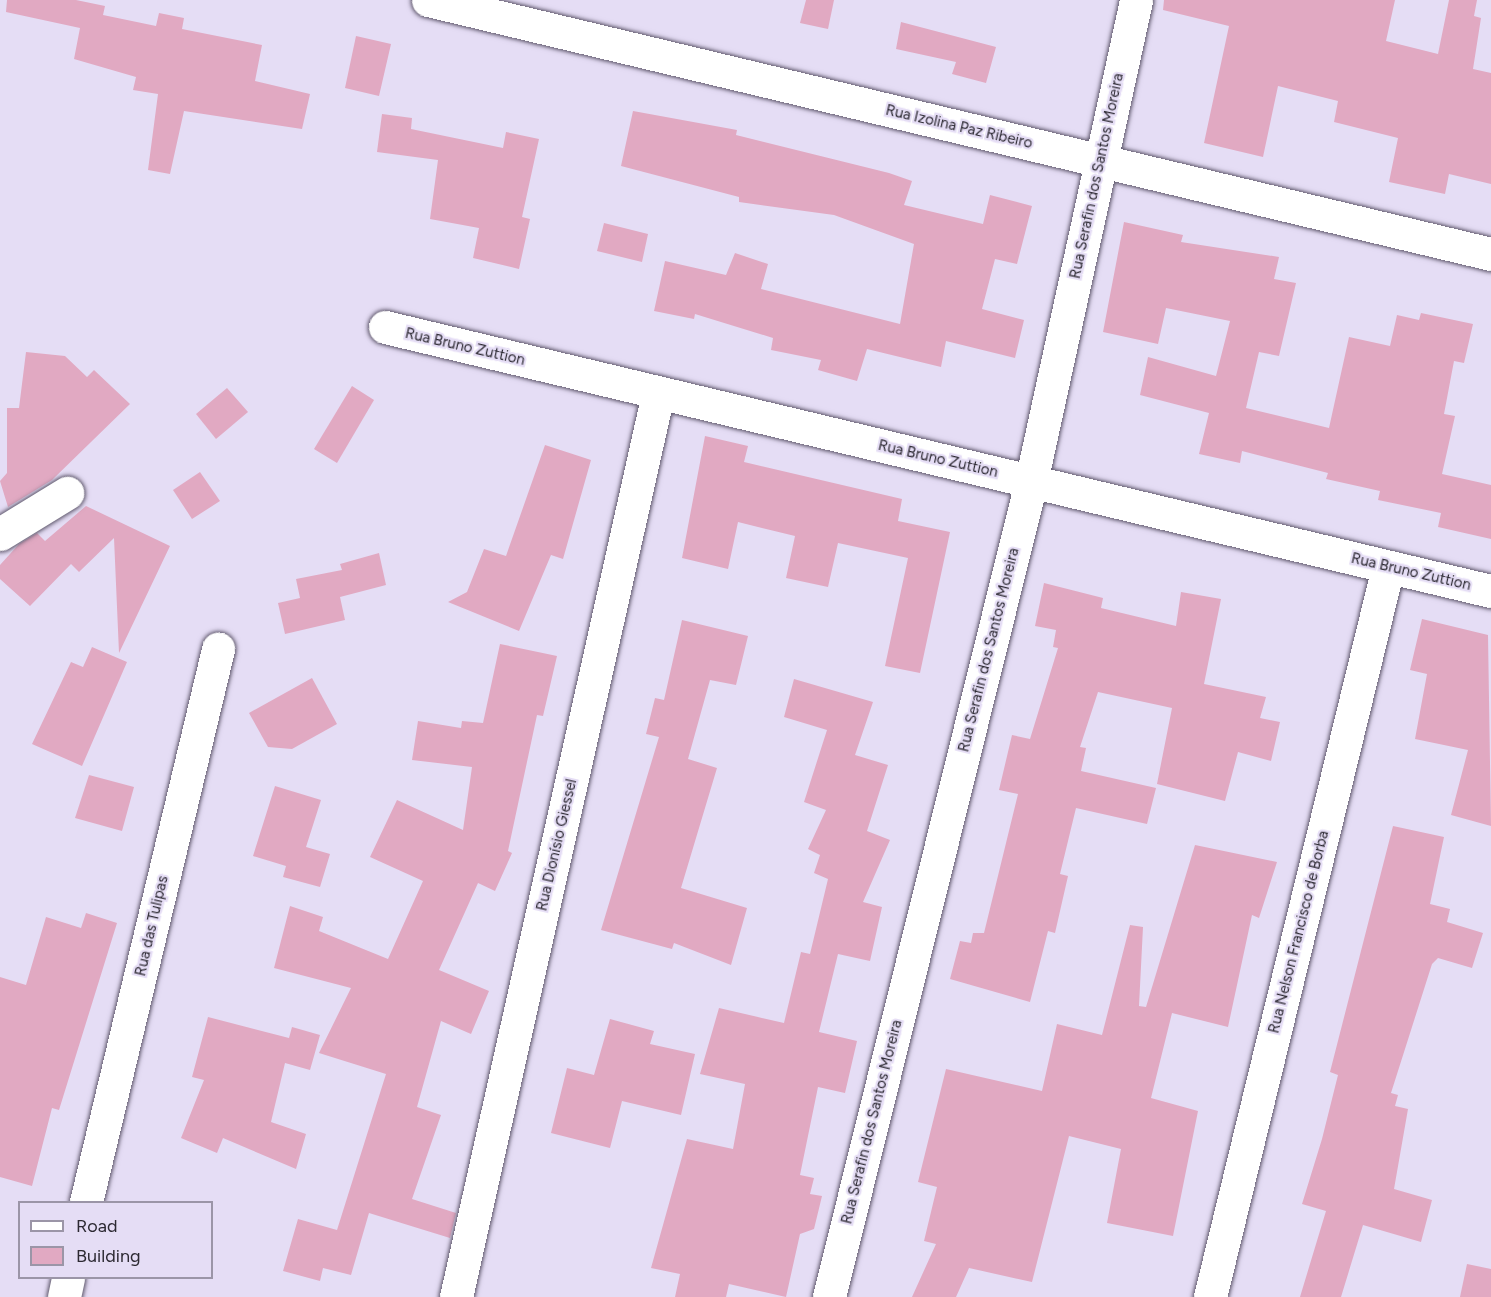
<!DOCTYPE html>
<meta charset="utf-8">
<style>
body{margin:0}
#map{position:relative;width:1491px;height:1297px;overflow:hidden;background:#e5ddf5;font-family:Figtree,sans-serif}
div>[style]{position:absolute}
.building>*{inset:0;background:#e1a9c2}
.roads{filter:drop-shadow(0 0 2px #60596d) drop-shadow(0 0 2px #60596d)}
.minor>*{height:33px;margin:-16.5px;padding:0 16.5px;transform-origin:16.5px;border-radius:16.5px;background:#fff}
span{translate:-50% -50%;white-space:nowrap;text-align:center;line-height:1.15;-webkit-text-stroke:4.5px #e5ddf5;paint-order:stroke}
.street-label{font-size:15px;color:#2c2932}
.legend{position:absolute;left:18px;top:1201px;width:195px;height:78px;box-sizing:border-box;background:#e5ddf5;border:2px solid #9b95a7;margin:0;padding:8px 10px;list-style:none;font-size:18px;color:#2c2932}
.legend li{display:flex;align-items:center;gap:12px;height:30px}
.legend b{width:30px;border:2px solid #9b95a7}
</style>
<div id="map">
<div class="building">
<div style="clip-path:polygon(7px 0,76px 0,105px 6px,103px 15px,156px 26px,159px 13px,184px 18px,182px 29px,262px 45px,255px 81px,310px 94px,302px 129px,184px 111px,170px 174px,148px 170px,158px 94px,133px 90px,136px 77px,74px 59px,80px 28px,6px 12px)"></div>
<div style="clip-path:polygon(806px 0,834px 0,828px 29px,800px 23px)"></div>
<div style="clip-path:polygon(1164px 0,1395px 0,1386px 41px,1438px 54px,1449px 0,1477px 0,1474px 16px,1481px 18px,1473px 69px,1491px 73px,1491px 184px,1449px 174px,1445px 194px,1389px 182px,1398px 138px,1334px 122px,1338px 101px,1278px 86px,1263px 157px,1204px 143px,1229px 26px,1163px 10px)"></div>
<div style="clip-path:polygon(901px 22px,996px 47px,986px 83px,952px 74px,956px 62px,896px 49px)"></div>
<div style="clip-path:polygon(356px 36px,391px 44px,379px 96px,345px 88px)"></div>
<div style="clip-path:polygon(633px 111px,737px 130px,736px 135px,889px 173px,912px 181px,904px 205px,983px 224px,990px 195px,1032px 206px,1017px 264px,995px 259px,982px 309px,1024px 320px,1015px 358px,946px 341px,941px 367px,867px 349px,857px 381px,818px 370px,821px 360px,771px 350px,773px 338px,695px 314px,694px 319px,654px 311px,665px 261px,726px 275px,735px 253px,768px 264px,761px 289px,900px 324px,914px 244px,834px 215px,739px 202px,739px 197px,621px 166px)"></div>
<div style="clip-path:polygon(382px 114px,412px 118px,411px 129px,503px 148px,506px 132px,539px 139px,522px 217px,530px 219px,519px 269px,473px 258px,479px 228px,430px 219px,438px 160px,377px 152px)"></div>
<div style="clip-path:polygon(1124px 222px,1183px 235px,1181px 242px,1279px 257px,1274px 279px,1296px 283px,1279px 356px,1259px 352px,1246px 408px,1329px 428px,1349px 337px,1390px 346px,1397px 315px,1419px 320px,1421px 313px,1473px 324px,1464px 363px,1454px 361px,1444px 414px,1455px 416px,1442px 474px,1491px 485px,1491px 539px,1438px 527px,1441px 513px,1378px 500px,1380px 491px,1326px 479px,1328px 473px,1242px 451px,1240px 463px,1199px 454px,1209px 413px,1140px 395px,1148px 357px,1216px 376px,1230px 321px,1166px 308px,1158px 344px,1103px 332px)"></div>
<div style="clip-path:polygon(604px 223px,648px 234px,642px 262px,597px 251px)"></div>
<div style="clip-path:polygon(26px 352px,65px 356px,87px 377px,94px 370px,130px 404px,52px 480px,8px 507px,0 481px,7px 473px,7px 408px,19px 408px)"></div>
<div style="clip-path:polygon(352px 386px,374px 400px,337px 463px,314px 449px)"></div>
<div style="clip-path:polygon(227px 388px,248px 412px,216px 439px,196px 414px)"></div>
<div style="clip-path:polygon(705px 436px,748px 446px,744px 462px,902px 499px,898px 521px,950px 532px,920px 673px,885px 666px,908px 558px,838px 543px,828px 587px,786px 578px,795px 536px,738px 522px,728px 569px,682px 558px)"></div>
<div style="clip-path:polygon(545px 445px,591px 460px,563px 559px,551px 555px,519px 631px,448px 602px,467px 592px,484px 549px,506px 556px)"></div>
<div style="clip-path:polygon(200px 472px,220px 501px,192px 519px,173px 490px)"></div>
<div style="clip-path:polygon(86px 506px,170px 546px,119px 653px,114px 538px,79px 572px,71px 564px,30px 606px,0 579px,0 565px,19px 544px,37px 533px,45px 541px)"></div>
<div style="clip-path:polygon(379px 553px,386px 585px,340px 597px,345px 620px,285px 634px,278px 603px,300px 598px,296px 579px,342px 570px,340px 564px)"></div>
<div style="clip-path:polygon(1044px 583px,1103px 598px,1101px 608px,1176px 626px,1181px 592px,1221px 599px,1204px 684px,1266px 697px,1260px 718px,1280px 722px,1271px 761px,1238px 752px,1225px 801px,1157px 784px,1172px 708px,1098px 692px,1080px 747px,1086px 748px,1081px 771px,1156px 788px,1147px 824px,1076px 808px,1060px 874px,1068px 876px,1055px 933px,1048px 931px,1030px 1002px,950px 979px,960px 941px,971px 943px,973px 933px,984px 933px,1018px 794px,999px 790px,1012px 735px,1030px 739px,1058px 648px,1053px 647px,1056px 630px,1035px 626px)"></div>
<div style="clip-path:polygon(1422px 619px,1488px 635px,1491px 826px,1451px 815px,1468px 750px,1415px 739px,1427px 674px,1410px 670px)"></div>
<div style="clip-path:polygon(682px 620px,748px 636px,736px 685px,710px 680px,688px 759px,717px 768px,681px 888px,747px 908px,731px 965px,674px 943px,672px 949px,601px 930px,659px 737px,646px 734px,655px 698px,664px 700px)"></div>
<div style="clip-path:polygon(500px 644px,557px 656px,543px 716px,537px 715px,508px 851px,512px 853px,495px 891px,478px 883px,439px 970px,489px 991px,471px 1034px,441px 1021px,417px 1107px,441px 1115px,412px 1199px,456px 1213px,450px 1238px,369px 1213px,351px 1275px,323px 1268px,320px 1281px,283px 1271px,298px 1219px,337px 1230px,386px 1074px,319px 1053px,351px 988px,274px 968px,290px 906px,323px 917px,319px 931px,388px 959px,423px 881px,370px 857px,397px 800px,463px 830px,472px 767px,412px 760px,418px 721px,461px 728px,462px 721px,483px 723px)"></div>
<div style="clip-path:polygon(92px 647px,127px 662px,82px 766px,32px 744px,71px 662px,83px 667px)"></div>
<div style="clip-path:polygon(312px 678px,337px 724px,292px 749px,268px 747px,249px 713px)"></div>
<div style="clip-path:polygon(794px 679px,873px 702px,855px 755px,888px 765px,867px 831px,890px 840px,863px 902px,882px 907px,870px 961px,838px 954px,819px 1032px,857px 1041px,845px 1093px,818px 1087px,800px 1175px,814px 1178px,810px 1194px,822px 1196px,814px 1229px,800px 1234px,786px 1297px,729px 1284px,726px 1297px,675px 1297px,680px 1274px,651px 1268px,687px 1139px,733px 1149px,745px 1084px,700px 1074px,719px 1008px,784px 1023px,801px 952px,810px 954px,828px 879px,814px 873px,820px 855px,808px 849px,826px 810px,804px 802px,827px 730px,784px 717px)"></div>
<div style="clip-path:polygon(89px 775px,134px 787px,122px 831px,75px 818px)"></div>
<div style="clip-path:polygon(275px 786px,321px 800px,306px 847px,330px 854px,320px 887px,283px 877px,286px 866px,253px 856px)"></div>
<div style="clip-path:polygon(1393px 826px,1444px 837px,1430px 904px,1450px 909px,1447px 922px,1483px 933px,1472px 968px,1438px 958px,1432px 964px,1391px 1093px,1398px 1095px,1395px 1106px,1408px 1109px,1394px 1189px,1432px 1200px,1421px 1242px,1363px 1225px,1341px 1297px,1300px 1297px,1326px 1211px,1302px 1204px,1322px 1139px,1338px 1075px,1330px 1072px)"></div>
<div style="clip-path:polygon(1195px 845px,1277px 862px,1259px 918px,1252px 915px,1228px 1027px,1172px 1013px,1151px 1098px,1198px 1111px,1173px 1236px,1107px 1223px,1121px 1149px,1069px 1136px,1032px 1282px,969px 1268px,956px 1297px,912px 1297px,936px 1244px,924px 1241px,937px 1187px,918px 1182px,946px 1069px,1042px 1091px,1057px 1024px,1102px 1035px,1130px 925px,1143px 927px,1139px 1006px,1146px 1007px)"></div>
<div style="clip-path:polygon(86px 913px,117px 923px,59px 1110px,52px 1108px,32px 1186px,0 1177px,0 977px,26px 985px,46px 917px,81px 928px)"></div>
<div style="clip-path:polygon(208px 1017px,289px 1038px,292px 1027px,320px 1035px,310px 1070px,285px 1063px,271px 1122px,306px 1134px,296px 1169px,223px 1138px,217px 1153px,181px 1138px,204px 1080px,192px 1077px)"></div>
<div style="clip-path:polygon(610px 1019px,654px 1031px,650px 1044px,695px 1054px,681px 1115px,622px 1101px,610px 1148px,551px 1133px,567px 1068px,594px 1075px)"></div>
<div style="clip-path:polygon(1467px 1264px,1491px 1269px,1491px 1297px,1460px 1297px)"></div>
</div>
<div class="roads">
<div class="minor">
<div style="left:428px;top:0;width:1093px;rotate:13.44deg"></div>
<div style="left:385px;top:327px;width:1137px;rotate:13.43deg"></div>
<div style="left:0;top:534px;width:79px;rotate:-31.5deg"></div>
<div style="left:86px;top:1202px;width:569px;rotate:-76.57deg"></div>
<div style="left:64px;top:1297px;width:19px;rotate:-78deg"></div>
<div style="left:456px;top:1297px;width:926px;rotate:-77.4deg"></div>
<div style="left:829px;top:1297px;width:840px;rotate:-76.08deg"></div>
<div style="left:1031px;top:482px;width:493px;rotate:-77.7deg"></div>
<div style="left:1210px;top:1297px;width:751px;rotate:-76.3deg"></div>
</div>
</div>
<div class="street-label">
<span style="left:959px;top:127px;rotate:13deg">Rua Izolina Paz Ribeiro</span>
<span style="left:1097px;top:176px;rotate:-78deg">Rua Serafin dos Santos Moreira</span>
<span style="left:465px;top:347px;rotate:13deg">Rua Bruno Zuttion</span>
<span style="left:938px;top:459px;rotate:13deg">Rua Bruno Zuttion</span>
<span style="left:1411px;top:572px;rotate:13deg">Rua Bruno Zuttion</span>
<span style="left:989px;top:650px;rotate:-76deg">Rua Serafin dos Santos Moreira</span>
<span style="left:557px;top:845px;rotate:-77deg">Rua Dionísio Giessel</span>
<span style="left:152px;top:926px;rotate:-77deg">Rua das Tulipas</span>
<span style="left:1299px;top:932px;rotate:-76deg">Rua Nelson Francisco de Borba</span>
<span style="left:872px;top:1122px;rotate:-76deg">Rua Serafin dos Santos Moreira</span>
</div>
<ul class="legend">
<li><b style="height:8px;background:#fff"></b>Road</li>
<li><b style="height:16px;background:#e1a9c2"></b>Building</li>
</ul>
</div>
